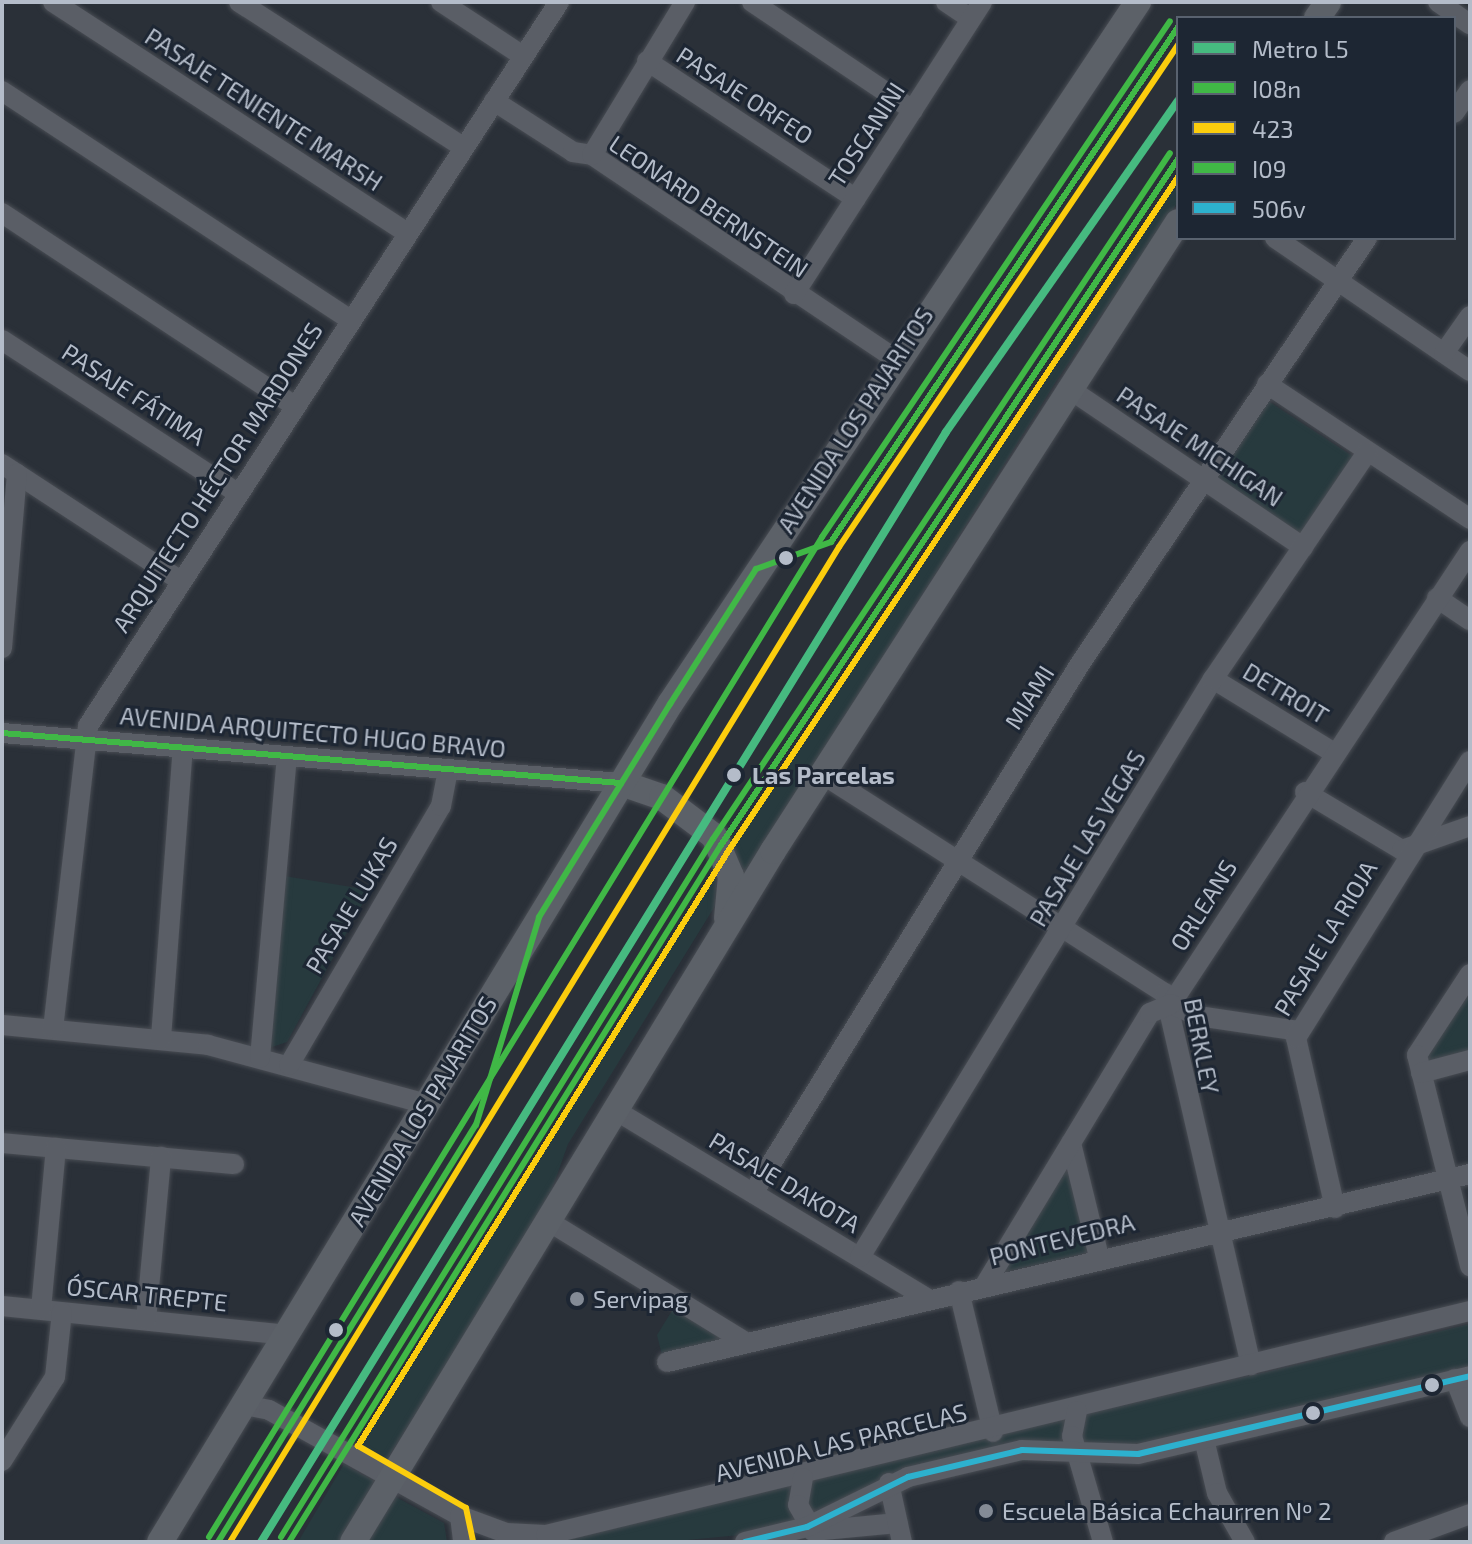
<!DOCTYPE html>
<meta charset="utf-8">
<style>
body{margin:0}
#map{position:relative;width:1472px;height:1544px;overflow:hidden;background:#2a3038;font-family:"Exo 2",sans-serif}
div>[style]{position:absolute}
.green>*{inset:0;background:#273a3e}
.roads{filter:drop-shadow(0 0 2px #484c53) drop-shadow(0 0 2px #484c53)}
.minor>*{height:20px;margin:-10px;padding:0 10px;transform-origin:10px;border-radius:10px;background:#5a5e66}
.major>*{height:26px;margin:-13px;padding:0 13px;transform-origin:13px;border-radius:13px;background:#5c6168}
.bus-1>*{height:6px;margin:-3px;padding:0 3px;transform-origin:3px;border-radius:3px;background:#40b846}
.bus-2>*{height:6px;margin:-3px;padding:0 3px;transform-origin:3px;border-radius:3px;background:#fccd0d}
.bus-3>*{height:6px;margin:-3px;padding:0 3px;transform-origin:3px;border-radius:3px;background:#40b846}
.bus-4>*{height:6px;margin:-3px;padding:0 3px;transform-origin:3px;border-radius:3px;background:#2db1ce}
.metro-1>*{height:8px;margin:-4px;padding:0 4px;transform-origin:4px;border-radius:4px;background:#46ba80}
.dots>*{width:22px;height:22px;translate:-50% -50%;box-sizing:border-box;border:4px solid #1d2633;border-radius:50%}
span{translate:-50% -50%;white-space:nowrap;text-align:center;line-height:1.15;-webkit-text-stroke:6px #1d2633;paint-order:stroke}
.street-label{font-size:24px;color:#b4bcc9}
.stop-label{font-size:24px;color:#b4bcc9;font-weight:700}
.left{translate:0 -50%;text-align:left}
.poi-label{font-size:24px;color:#b4bcc9}
.frame{position:absolute;inset:0;border:4px solid #b4bcc9;pointer-events:none}
.legend{position:absolute;left:1176px;top:16px;width:280px;height:224px;box-sizing:border-box;background:#1d2633;border:2px solid #59626f;margin:0;padding:10px 14px;list-style:none;font-size:24px;color:#b4bcc9}
.legend li{display:flex;align-items:center;gap:16px;height:40px}
.legend b{width:40px;border:2px solid #59626f}
</style>
<div id="map">
<div class="green">
<div style="clip-path:polygon(1178px 171px,1178px 202px,1057px 380px,739px 887px,734px 845px)"></div>
<div style="clip-path:polygon(1268px 401px,1357px 459px,1301px 542px,1214px 477px)"></div>
<div style="clip-path:polygon(717px 868px,715px 906px,568px 1144px,545px 1209px,386px 1461px,359px 1446px)"></div>
<div style="clip-path:polygon(284px 876px,370px 890px,287px 1042px,269px 1048px)"></div>
<div style="clip-path:polygon(1470px 994px,1470px 1054px,1426px 1066px,1423px 1053px)"></div>
<div style="clip-path:polygon(1069px 1163px,1090px 1252px,1001px 1273px)"></div>
<div style="clip-path:polygon(675px 1306px,732px 1340px,662px 1355px,657px 1335px)"></div>
<div style="clip-path:polygon(1470px 1324px,1470px 1366px,1114px 1449px,882px 1480px,773px 1532px,666px 1542px,542px 1542px)"></div>
<div style="clip-path:polygon(344px 1464px,374px 1481px,340px 1542px,298px 1542px)"></div>
<div style="clip-path:polygon(394px 1496px,444px 1523px,447px 1542px,367px 1542px)"></div>
</div>
<div class="roads">
<div class="minor">
<div style="left:53px;top:2px;width:423px;rotate:33.1deg"></div>
<div style="left:239px;top:2px;width:267px;rotate:32.9deg"></div>
<div style="left:441px;top:2px;width:98px;rotate:33.4deg"></div>
<div style="left:752px;top:2px;width:194px;rotate:33.9deg"></div>
<div style="left:946px;top:2px;width:30px;rotate:34deg"></div>
<div style="left:1438px;top:2px;width:39px;rotate:35deg"></div>
<div style="left:647px;top:61px;width:250px;rotate:33.4deg"></div>
<div style="left:2px;top:91px;width:417px;rotate:33.3deg"></div>
<div style="left:494px;top:101px;width:94px;rotate:32.8deg"></div>
<div style="left:573px;top:152px;width:19px;rotate:9deg"></div>
<div style="left:1454px;top:113px;width:28px;rotate:-55deg"></div>
<div style="left:592px;top:155px;width:364px;rotate:33.9deg"></div>
<div style="left:592px;top:155px;width:179px;rotate:-58.7deg"></div>
<div style="left:2px;top:213px;width:351px;rotate:33.4deg"></div>
<div style="left:1275px;top:238px;width:236px;rotate:34.3deg"></div>
<div style="left:794px;top:294px;width:347px;rotate:-57.2deg"></div>
<div style="left:2px;top:340px;width:281px;rotate:33deg"></div>
<div style="left:1444px;top:353px;width:45px;rotate:-54.9deg"></div>
<div style="left:1267px;top:384px;width:244px;rotate:33.6deg"></div>
<div style="left:1068px;top:388px;width:284px;rotate:34.1deg"></div>
<div style="left:2px;top:464px;width:214px;rotate:33.2deg"></div>
<div style="left:1437px;top:598px;width:40px;rotate:34deg"></div>
<div style="left:2px;top:648px;width:175px;rotate:-85.1deg"></div>
<div style="left:1213px;top:679px;width:138px;rotate:31.4deg"></div>
<div style="left:2px;top:733px;width:621px;rotate:4.62deg"></div>
<div style="left:822px;top:774px;width:407px;rotate:32.6deg"></div>
<div style="left:1165px;top:993px;width:382px;rotate:77deg"></div>
<div style="left:1305px;top:792px;width:113px;rotate:30.9deg"></div>
<div style="left:1402px;top:850px;width:72px;rotate:-19.4deg"></div>
<div style="left:1470px;top:974px;width:97px;rotate:123.2deg"></div>
<div style="left:1417px;top:1055px;width:218px;rotate:75.9deg"></div>
<div style="left:1171px;top:1004px;width:543px;rotate:-56.57deg"></div>
<div style="left:1171px;top:1004px;width:30px;rotate:24deg"></div>
<div style="left:1198px;top:1016px;width:103px;rotate:8.4deg"></div>
<div style="left:2px;top:1025px;width:207px;rotate:5.5deg"></div>
<div style="left:208px;top:1045px;width:226px;rotate:15.1deg"></div>
<div style="left:53px;top:1029px;width:305px;rotate:-83.4deg"></div>
<div style="left:88px;top:726px;width:864px;rotate:-56.95deg"></div>
<div style="left:161px;top:1038px;width:291px;rotate:-85.7deg"></div>
<div style="left:260px;top:1058px;width:303px;rotate:-84.9deg"></div>
<div style="left:289px;top:1065px;width:300px;rotate:-59.6deg"></div>
<div style="left:441px;top:806px;width:38px;rotate:-79deg"></div>
<div style="left:1421px;top:1073px;width:51px;rotate:-14.9deg"></div>
<div style="left:615px;top:1110px;width:366px;rotate:31.1deg"></div>
<div style="left:2px;top:1143px;width:233px;rotate:5.2deg"></div>
<div style="left:1071px;top:1143px;width:117px;rotate:76.2deg"></div>
<div style="left:753px;top:1193px;width:622px;rotate:-58.28deg"></div>
<div style="left:1080px;top:664px;width:514px;rotate:-56.03deg"></div>
<div style="left:1335px;top:1208px;width:174px;rotate:-102.9deg"></div>
<div style="left:1296px;top:1038px;width:327px;rotate:-57.9deg"></div>
<div style="left:548px;top:1221px;width:233px;rotate:31.5deg"></div>
<div style="left:860px;top:1257px;width:677px;rotate:-58.59deg"></div>
<div style="left:1213px;top:679px;width:274px;rotate:-55.8deg"></div>
<div style="left:985px;top:1285px;width:318px;rotate:-58.8deg"></div>
<div style="left:1150px;top:1013px;width:23px;rotate:-23deg"></div>
<div style="left:959px;top:1291px;width:145px;rotate:76.4deg"></div>
<div style="left:2px;top:1306px;width:285px;rotate:5.8deg"></div>
<div style="left:41px;top:1309px;width:162px;rotate:-84.7deg"></div>
<div style="left:146px;top:1320px;width:164px;rotate:-84.7deg"></div>
<div style="left:667px;top:1362px;width:825px;rotate:-13.18deg"></div>
<div style="left:1455px;top:1379px;width:41px;rotate:68.5deg"></div>
<div style="left:244px;top:1405px;width:25px;rotate:11deg"></div>
<div style="left:269px;top:1410px;width:218px;rotate:29deg"></div>
<div style="left:460px;top:1516px;width:49px;rotate:20.3deg"></div>
<div style="left:506px;top:1533px;width:40px;rotate:2.9deg"></div>
<div style="left:546px;top:1535px;width:951px;rotate:-13.63deg"></div>
<div style="left:1077px;top:1411px;width:25px;rotate:101deg"></div>
<div style="left:1072px;top:1436px;width:110px;rotate:73.7deg"></div>
<div style="left:1204px;top:1439px;width:56px;rotate:76.5deg"></div>
<div style="left:1217px;top:1493px;width:56px;rotate:60.3deg"></div>
<div style="left:2px;top:1461px;width:99px;rotate:-57.8deg"></div>
<div style="left:55px;top:1377px;width:65px;rotate:-83.9deg"></div>
<div style="left:803px;top:1478px;width:27px;rotate:100deg"></div>
<div style="left:798px;top:1505px;width:30px;rotate:60deg"></div>
<div style="left:813px;top:1531px;width:85px;rotate:-5.4deg"></div>
<div style="left:889px;top:1483px;width:60px;rotate:77.6deg"></div>
<div style="left:460px;top:1516px;width:26px;rotate:83deg"></div>
<div style="left:745px;top:1542px;width:64px;rotate:-13.6deg"></div>
<div style="left:807px;top:1527px;width:113px;rotate:-26.3deg"></div>
<div style="left:908px;top:1477px;width:117px;rotate:-13.3deg"></div>
<div style="left:1022px;top:1450px;width:116px;rotate:2deg"></div>
<div style="left:1138px;top:1454px;width:341px;rotate:-13.2deg"></div>
<div style="left:1394px;top:1542px;width:81px;rotate:-20.2deg"></div>
</div>
<div class="major">
<div style="left:1317px;top:18px;width:19px;rotate:-55deg"></div>
<div style="left:621px;top:783px;width:43px;rotate:18.9deg"></div>
<div style="left:662px;top:797px;width:65px;rotate:36.9deg"></div>
<div style="left:714px;top:836px;width:43px;rotate:67deg"></div>
<div style="left:731px;top:876px;width:42px;rotate:95.4deg"></div>
<div style="left:160px;top:1542px;width:981px;rotate:-58.68deg"></div>
<div style="left:670px;top:704px;width:844px;rotate:-56.31deg"></div>
<div style="left:353px;top:1542px;width:809px;rotate:-58.71deg"></div>
<div style="left:773px;top:851px;width:748px;rotate:-57.22deg"></div>
</div>
</div>
<div class="bus-1">
<div style="left:2px;top:733px;width:621px;rotate:4.62deg"></div>
<div style="left:218px;top:1542px;width:490px;rotate:-58.3deg"></div>
<div style="left:476px;top:1125px;width:217px;rotate:-73.1deg"></div>
<div style="left:539px;top:917px;width:250px;rotate:-58.4deg"></div>
<div style="left:670px;top:704px;width:160px;rotate:-57.5deg"></div>
<div style="left:756px;top:569px;width:80px;rotate:-19.8deg"></div>
<div style="left:831px;top:542px;width:621px;rotate:-56.03deg"></div>
<div style="left:289px;top:1542px;width:820px;rotate:-58.21deg"></div>
<div style="left:721px;top:845px;width:824px;rotate:-56.33deg"></div>
</div>
<div class="bus-2">
<div style="left:473px;top:1541px;width:34px;rotate:-102deg"></div>
<div style="left:466px;top:1508px;width:125px;rotate:-150.1deg"></div>
<div style="left:358px;top:1446px;width:702px;rotate:-58.1deg"></div>
<div style="left:729px;top:850px;width:809px;rotate:-56.29deg"></div>
<div style="left:230px;top:1542px;width:1167px;rotate:-58.53deg"></div>
<div style="left:839px;top:547px;width:606px;rotate:-55.97deg"></div>
</div>
<div class="bus-3">
<div style="left:209px;top:1537px;width:1173px;rotate:-58.49deg"></div>
<div style="left:822px;top:537px;width:622px;rotate:-56deg"></div>
<div style="left:281px;top:1537px;width:821px;rotate:-58.25deg"></div>
<div style="left:713px;top:839px;width:824px;rotate:-56.33deg"></div>
</div>
<div class="bus-4">
<div style="left:745px;top:1542px;width:64px;rotate:-13.6deg"></div>
<div style="left:807px;top:1527px;width:113px;rotate:-26.3deg"></div>
<div style="left:908px;top:1477px;width:117px;rotate:-13.3deg"></div>
<div style="left:1022px;top:1450px;width:116px;rotate:2deg"></div>
<div style="left:1138px;top:1454px;width:341px;rotate:-13.2deg"></div>
</div>
<div class="metro-1">
<div style="left:261px;top:1542px;width:1304px;rotate:-58.32deg"></div>
<div style="left:946px;top:432px;width:404px;rotate:-55deg"></div>
</div>
<div class="dots">
<div style="left:786px;top:558px;background:#b4bcc9"></div>
<div style="left:734px;top:775px;background:#b4bcc9"></div>
<div style="left:577px;top:1299px;background:#848b96"></div>
<div style="left:336px;top:1330px;background:#b4bcc9"></div>
<div style="left:1432px;top:1385px;background:#b4bcc9"></div>
<div style="left:1313px;top:1413px;background:#b4bcc9"></div>
<div style="left:986px;top:1511px;background:#848b96"></div>
</div>
<div class="street-label">
<span style="left:745px;top:95px;rotate:33deg">PASAJE ORFEO</span>
<span style="left:264px;top:109px;rotate:33deg">PASAJE TENIENTE MARSH</span>
<span style="left:866px;top:134px;rotate:-57deg">TOSCANINI</span>
<span style="left:709px;top:206px;rotate:34deg">LEONARD BERNSTEIN</span>
<span style="left:134px;top:394px;rotate:33deg">PASAJE FÁTIMA</span>
<span style="left:855px;top:420px;rotate:-57deg">AVENIDA LOS PAJARITOS</span>
<span style="left:1200px;top:446px;rotate:34deg">PASAJE MICHIGAN</span>
<span style="left:217px;top:477px;rotate:-57deg">ARQUITECTO HÉCTOR MARDONES</span>
<span style="left:1286px;top:693px;rotate:31deg">DETROIT</span>
<span style="left:1029px;top:697px;rotate:-58deg">MIAMI</span>
<span style="left:313px;top:732px;rotate:5deg">AVENIDA ARQUITECTO HUGO BRAVO</span>
<span style="left:1087px;top:838px;rotate:-59deg">PASAJE LAS VEGAS</span>
<span style="left:351px;top:905px;rotate:-59deg">PASAJE LUKAS</span>
<span style="left:1203px;top:905px;rotate:-58deg">ORLEANS</span>
<span style="left:1325px;top:938px;rotate:-59deg">PASAJE LA RIOJA</span>
<span style="left:1202px;top:1046px;rotate:79deg">BERKLEY</span>
<span style="left:422px;top:1111px;rotate:-59deg">AVENIDA LOS PAJARITOS</span>
<span style="left:785px;top:1182px;rotate:31deg">PASAJE DAKOTA</span>
<span style="left:1062px;top:1239px;rotate:-14deg">PONTEVEDRA</span>
<span style="left:147px;top:1294px;rotate:6deg">ÓSCAR TREPTE</span>
<span style="left:841px;top:1442px;rotate:-14deg">AVENIDA LAS PARCELAS</span>
</div>
<div class="stop-label">
<span class="left" style="left:752px;top:775px">Las Parcelas</span>
</div>
<div class="poi-label">
<span class="left" style="left:593px;top:1299px">Servipag</span>
<span class="left" style="left:1002px;top:1511px">Escuela Básica Echaurren Nº 2</span>
</div>
<div class="frame"></div>
<ul class="legend">
<li><b style="height:10px;background:#46ba80"></b>Metro L5</li>
<li><b style="height:10px;background:#40b846"></b>I08n</li>
<li><b style="height:10px;background:#fccd0d"></b>423</li>
<li><b style="height:10px;background:#40b846"></b>I09</li>
<li><b style="height:10px;background:#2db1ce"></b>506v</li>
</ul>
</div>
